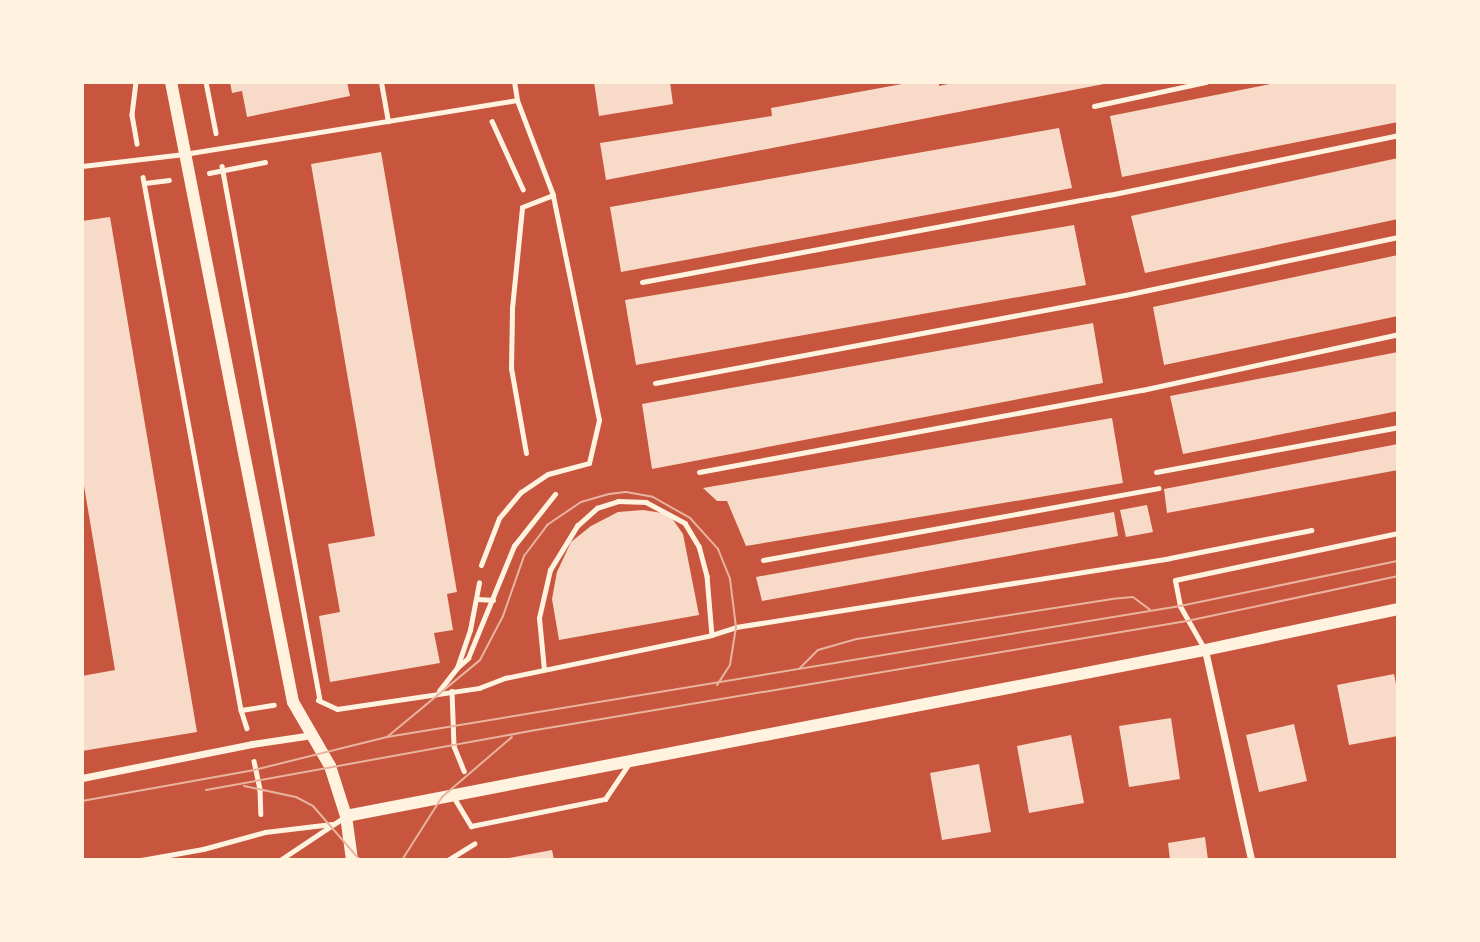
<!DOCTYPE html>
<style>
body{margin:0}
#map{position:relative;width:1480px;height:942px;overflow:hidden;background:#c8553d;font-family:"Noto Serif",serif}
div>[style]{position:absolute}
.building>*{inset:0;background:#f7dbc8}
.path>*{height:4.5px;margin:-2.25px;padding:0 2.25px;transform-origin:2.25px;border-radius:2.25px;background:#fff3e0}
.service>*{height:5px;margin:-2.5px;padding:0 2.5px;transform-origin:2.5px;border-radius:2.5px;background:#fff3e0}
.minor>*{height:7px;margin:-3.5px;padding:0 3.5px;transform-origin:3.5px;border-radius:3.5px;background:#fff3e0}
.tertiary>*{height:12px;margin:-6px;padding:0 6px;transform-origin:6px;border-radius:6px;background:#fff3e0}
.tram>*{height:2px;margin:-1px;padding:0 1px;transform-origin:1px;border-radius:1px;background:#e9b49f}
span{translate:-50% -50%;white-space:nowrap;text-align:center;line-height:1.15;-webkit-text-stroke:7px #fff3e0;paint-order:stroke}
.frame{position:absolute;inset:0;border:84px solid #fff3e0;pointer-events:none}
</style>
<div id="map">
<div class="building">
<div style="clip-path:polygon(230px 82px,347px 82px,350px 96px,247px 117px,242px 91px,232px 93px)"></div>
<div style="clip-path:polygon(594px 82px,670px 82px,673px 104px,599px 116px)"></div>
<div style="clip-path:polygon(913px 82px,939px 82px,939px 86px,957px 82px,1104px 84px,606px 180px,600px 143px,772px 116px,771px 108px)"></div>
<div style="clip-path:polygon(1281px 82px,1398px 82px,1398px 122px,1122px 177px,1110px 116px)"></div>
<div style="clip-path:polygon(1059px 128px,1072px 188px,621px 272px,610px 207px)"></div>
<div style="clip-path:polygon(381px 152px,457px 592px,447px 594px,453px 630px,434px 633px,440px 663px,330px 682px,319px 616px,340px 612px,328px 544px,375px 536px,311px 164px)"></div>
<div style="clip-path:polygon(1398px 158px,1398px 219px,1145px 273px,1131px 216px)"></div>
<div style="clip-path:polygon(110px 217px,197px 732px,82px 751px,82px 676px,115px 670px,82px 474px,82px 221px)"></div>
<div style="clip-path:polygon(1074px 225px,1086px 285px,636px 365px,625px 300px)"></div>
<div style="clip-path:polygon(1398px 255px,1398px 316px,1164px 365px,1153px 307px)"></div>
<div style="clip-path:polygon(1093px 323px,1103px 383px,652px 469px,642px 404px)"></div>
<div style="clip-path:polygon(1398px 352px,1398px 411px,1183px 454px,1170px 396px)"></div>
<div style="clip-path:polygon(1112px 418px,1123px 483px,746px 546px,727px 501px,717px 501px,703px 488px)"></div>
<div style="clip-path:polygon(1398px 444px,1398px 470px,1167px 513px,1164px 489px)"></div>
<div style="clip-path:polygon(1147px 505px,1153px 532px,1126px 537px,1120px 510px)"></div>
<div style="clip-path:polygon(643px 510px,669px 514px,683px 534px,699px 615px,559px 640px,552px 599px,557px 572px,571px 542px,591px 526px,618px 512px)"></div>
<div style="clip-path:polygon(1114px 512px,1118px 536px,762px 601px,756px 577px)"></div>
<div style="clip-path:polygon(1394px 674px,1398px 694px,1398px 736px,1349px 745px,1337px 685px)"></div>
<div style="clip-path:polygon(1171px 718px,1180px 779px,1129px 787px,1119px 726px)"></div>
<div style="clip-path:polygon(1294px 724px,1307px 781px,1259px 792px,1246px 735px)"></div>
<div style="clip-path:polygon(1071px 735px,1084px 803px,1029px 813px,1017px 746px)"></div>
<div style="clip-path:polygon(979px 764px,991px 832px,942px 840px,930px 773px)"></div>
<div style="clip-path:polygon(1205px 837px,1208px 860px,1170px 860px,1168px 843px)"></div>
<div style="clip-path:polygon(552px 850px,554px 860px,509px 860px,509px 858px)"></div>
</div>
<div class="path">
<div style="left:136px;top:82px;width:33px;rotate:97deg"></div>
<div style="left:132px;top:115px;width:29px;rotate:80deg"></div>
<div style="left:206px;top:82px;width:52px;rotate:78.9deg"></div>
<div style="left:492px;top:121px;width:75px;rotate:65.5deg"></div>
<div style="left:222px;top:166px;width:543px;rotate:79.6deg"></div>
<div style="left:209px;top:173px;width:57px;rotate:-11.1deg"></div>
<div style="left:143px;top:177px;width:542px;rotate:79.58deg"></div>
<div style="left:241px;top:710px;width:19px;rotate:72deg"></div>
<div style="left:145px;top:183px;width:24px;rotate:-7deg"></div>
<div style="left:478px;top:599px;width:15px;rotate:4deg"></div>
<div style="left:457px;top:668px;width:15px;rotate:-42deg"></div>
<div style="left:468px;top:658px;width:121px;rotate:-67.7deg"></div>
<div style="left:514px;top:546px;width:66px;rotate:-51.7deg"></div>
<div style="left:544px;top:670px;width:52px;rotate:-95.5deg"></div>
<div style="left:539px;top:618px;width:49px;rotate:-77.1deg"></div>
<div style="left:550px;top:570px;width:52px;rotate:-58.5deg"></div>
<div style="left:577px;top:526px;width:27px;rotate:-42deg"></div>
<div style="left:597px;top:508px;width:22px;rotate:-18deg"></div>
<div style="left:618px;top:501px;width:28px;rotate:2deg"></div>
<div style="left:646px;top:502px;width:44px;rotate:28.3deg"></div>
<div style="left:685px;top:523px;width:27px;rotate:59deg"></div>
<div style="left:699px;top:546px;width:31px;rotate:75deg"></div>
<div style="left:707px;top:576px;width:59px;rotate:85.2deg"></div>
<div style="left:439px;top:691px;width:29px;rotate:-52deg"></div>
<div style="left:457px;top:668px;width:40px;rotate:-71.1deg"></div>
<div style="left:470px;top:630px;width:48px;rotate:-79.2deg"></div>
<div style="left:452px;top:691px;width:55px;rotate:87.9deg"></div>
<div style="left:454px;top:746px;width:27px;rotate:68deg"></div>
<div style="left:318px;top:700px;width:21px;rotate:25deg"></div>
<div style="left:337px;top:709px;width:144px;rotate:-8.4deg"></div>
<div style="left:479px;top:688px;width:28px;rotate:-21deg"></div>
<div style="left:505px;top:678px;width:211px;rotate:-11.7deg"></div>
<div style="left:712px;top:635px;width:25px;rotate:-18deg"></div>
<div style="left:736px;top:627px;width:439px;rotate:-9deg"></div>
<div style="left:1170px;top:558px;width:144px;rotate:-11.2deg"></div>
<div style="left:241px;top:710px;width:33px;rotate:-9deg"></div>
<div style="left:254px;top:761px;width:30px;rotate:78deg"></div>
<div style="left:260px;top:790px;width:24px;rotate:88deg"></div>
<div style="left:448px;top:860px;width:31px;rotate:-32deg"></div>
</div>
<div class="service">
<div style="left:381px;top:82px;width:40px;rotate:80deg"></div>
<div style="left:1094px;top:106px;width:115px;rotate:-12.1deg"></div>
<div style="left:82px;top:166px;width:103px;rotate:-6.7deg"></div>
<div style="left:184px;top:154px;width:337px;rotate:-9.2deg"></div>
<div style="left:517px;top:100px;width:18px;rotate:-99deg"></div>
<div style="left:642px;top:282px;width:475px;rotate:-10.6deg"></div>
<div style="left:1109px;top:195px;width:295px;rotate:-11.7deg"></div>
<div style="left:655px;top:383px;width:478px;rotate:-10.6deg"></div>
<div style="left:1125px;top:295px;width:279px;rotate:-12deg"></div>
<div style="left:526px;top:453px;width:86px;rotate:-100deg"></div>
<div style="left:511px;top:368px;width:60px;rotate:-89deg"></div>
<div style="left:512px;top:308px;width:101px;rotate:-84.3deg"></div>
<div style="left:522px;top:207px;width:33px;rotate:-21deg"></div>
<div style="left:699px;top:472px;width:451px;rotate:-10.5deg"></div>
<div style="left:1142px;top:390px;width:262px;rotate:-12.3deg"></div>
<div style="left:1156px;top:472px;width:246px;rotate:-10.5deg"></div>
<div style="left:763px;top:560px;width:402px;rotate:-10.3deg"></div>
<div style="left:481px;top:565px;width:50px;rotate:-69deg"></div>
<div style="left:499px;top:518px;width:34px;rotate:-50deg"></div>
<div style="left:521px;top:492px;width:32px;rotate:-34deg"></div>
<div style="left:548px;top:474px;width:42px;rotate:-15deg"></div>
<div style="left:589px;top:463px;width:44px;rotate:-76.9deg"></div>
<div style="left:599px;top:420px;width:230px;rotate:-101.6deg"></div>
<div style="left:553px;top:195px;width:102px;rotate:-110.8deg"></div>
<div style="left:1205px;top:650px;width:51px;rotate:-119.6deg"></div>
<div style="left:1180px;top:606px;width:26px;rotate:-101deg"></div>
<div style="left:1175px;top:580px;width:228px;rotate:-11.9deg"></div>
<div style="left:454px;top:798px;width:33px;rotate:59deg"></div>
<div style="left:471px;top:826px;width:137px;rotate:-11.4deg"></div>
<div style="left:605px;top:799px;width:45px;rotate:-56deg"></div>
<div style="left:141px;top:860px;width:63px;rotate:-10.1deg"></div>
<div style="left:203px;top:849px;width:64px;rotate:-15.3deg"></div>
<div style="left:265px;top:832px;width:67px;rotate:-6.8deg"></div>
<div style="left:280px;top:860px;width:79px;rotate:-33.7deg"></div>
</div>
<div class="minor">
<div style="left:1205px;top:650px;width:215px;rotate:77.6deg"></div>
<div style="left:82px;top:778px;width:173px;rotate:-11.3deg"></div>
<div style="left:252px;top:744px;width:61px;rotate:-8.5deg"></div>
</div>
<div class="tertiary">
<div style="left:171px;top:82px;width:632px;rotate:78.87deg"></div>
<div style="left:293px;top:702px;width:74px;rotate:60deg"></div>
<div style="left:330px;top:766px;width:52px;rotate:72.3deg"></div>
<div style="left:346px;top:816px;width:44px;rotate:82.2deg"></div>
<div style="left:346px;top:816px;width:875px;rotate:-10.94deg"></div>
<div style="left:1205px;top:650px;width:197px;rotate:-12deg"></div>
</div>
<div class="tram">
<div style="left:800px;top:668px;width:25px;rotate:-45deg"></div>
<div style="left:818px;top:650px;width:41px;rotate:-15.8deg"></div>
<div style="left:857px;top:639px;width:257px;rotate:-8.9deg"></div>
<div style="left:1111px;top:599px;width:22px;rotate:-5deg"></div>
<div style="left:1133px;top:597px;width:21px;rotate:37deg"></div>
<div style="left:387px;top:737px;width:121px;rotate:-39.6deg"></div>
<div style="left:480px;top:660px;width:50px;rotate:-62.4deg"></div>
<div style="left:503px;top:616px;width:64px;rotate:-70.7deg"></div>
<div style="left:524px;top:556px;width:39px;rotate:-53deg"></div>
<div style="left:547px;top:525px;width:41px;rotate:-34.1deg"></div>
<div style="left:581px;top:502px;width:29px;rotate:-16deg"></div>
<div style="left:609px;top:494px;width:17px;rotate:-7deg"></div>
<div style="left:626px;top:492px;width:27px;rotate:10deg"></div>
<div style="left:653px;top:497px;width:43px;rotate:29.6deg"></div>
<div style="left:690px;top:518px;width:42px;rotate:47.9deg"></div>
<div style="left:718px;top:549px;width:32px;rotate:68deg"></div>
<div style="left:730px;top:579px;width:48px;rotate:82.9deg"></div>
<div style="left:736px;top:627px;width:38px;rotate:99deg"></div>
<div style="left:730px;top:665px;width:24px;rotate:123deg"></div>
<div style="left:244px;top:786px;width:53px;rotate:11.9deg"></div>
<div style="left:296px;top:797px;width:19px;rotate:28deg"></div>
<div style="left:313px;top:806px;width:72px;rotate:49deg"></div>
<div style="left:206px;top:790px;width:335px;rotate:-10.3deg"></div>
<div style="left:536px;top:730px;width:660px;rotate:-9.51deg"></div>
<div style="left:1187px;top:621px;width:216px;rotate:-12deg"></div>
<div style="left:82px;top:801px;width:175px;rotate:-10.2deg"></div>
<div style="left:254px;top:770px;width:137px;rotate:-13.9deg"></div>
<div style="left:387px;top:737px;width:804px;rotate:-9.38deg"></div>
<div style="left:1180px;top:606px;width:223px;rotate:-11.7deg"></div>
<div style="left:402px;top:860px;width:75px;rotate:-57.6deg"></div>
<div style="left:442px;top:797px;width:92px;rotate:-40.6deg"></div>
</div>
<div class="frame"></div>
</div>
